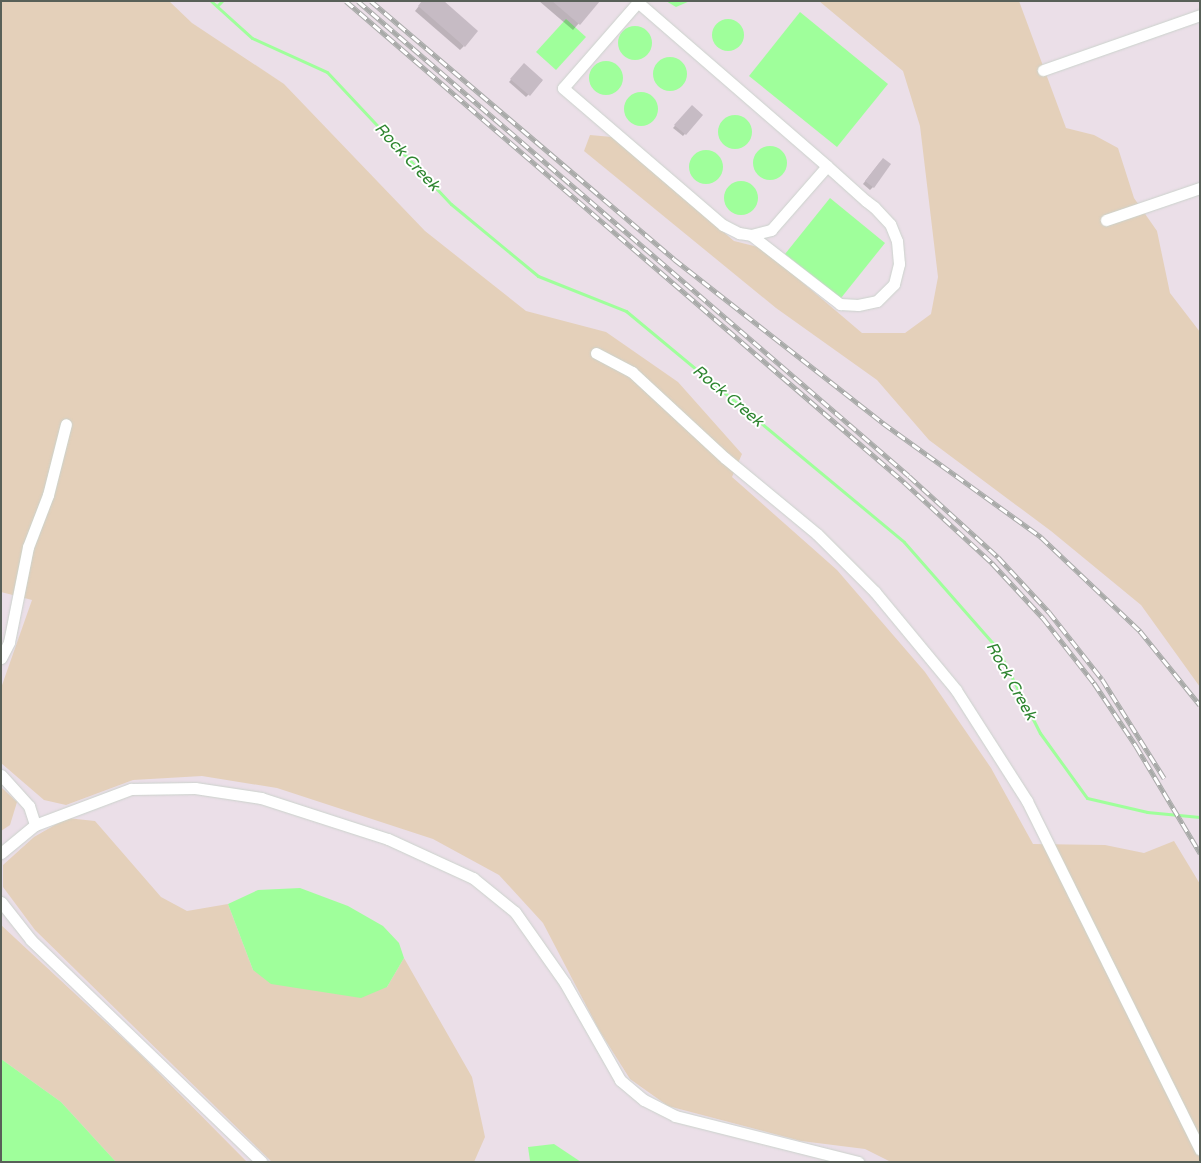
<!DOCTYPE html>
<style>
body{margin:0}
#map{position:relative;width:1201px;height:1163px;overflow:hidden;background:#ebdfe8;font-family:"Varela Round",sans-serif}
div>[style]{position:absolute}
.green>*{inset:0;background:#e4d0ba}
.water>*{inset:0;background:#9fff9b}
.round{border-radius:50%}
.shadow>*{inset:0;background:#0003}
.stream>*{height:3px;margin:-1.5px;padding:0 1.5px;transform-origin:1.5px;border-radius:1.5px;background:#9fff9b}
.building>*{inset:0;background:#c6bbc4}
.roads{filter:drop-shadow(0 0 1px #cbd2cc) drop-shadow(0 0 1px #cbd2cc)}
.minor>*{height:11px;margin:-5.5px;padding:0 5.5px;transform-origin:5.5px;border-radius:5.5px;background:#fff}
.rail>*{height:5px;margin-top:-2.5px;transform-origin:0;background:repeating-linear-gradient(90deg,#fff 0 9px,#a8aaa8 0 18px);box-sizing:border-box;border-block:1px solid #a8aaa8}
span{translate:-50% -50%;white-space:nowrap;text-align:center;line-height:1.15;-webkit-text-stroke:4px #fff;paint-order:stroke}
.water-label{font-size:16px;color:#2e8530;font-style:italic}
.frame{position:absolute;inset:0;border:2px solid #586058;pointer-events:none}
</style>
<div id="map">
<div class="green">
<div style="clip-path:polygon(1px 1px,169px 1px,192px 23px,284px 84px,425px 231px,526px 311px,606px 332px,678px 382px,742px 454px,732px 477px,837px 570px,925px 672px,991px 768px,1033px 844px,1105px 845px,1144px 853px,1174px 841px,1200px 884px,1200px 1162px,891px 1162px,865px 1149px,801px 1141px,668px 1106px,630px 1079px,599px 1030px,543px 923px,499px 875px,433px 839px,277px 788px,202px 776px,133px 780px,66px 805px,44px 800px,1px 763px,1px 688px,32px 600px,1px 592px)"></div>
<div style="clip-path:polygon(819px 1px,1019px 1px,1066px 128px,1094px 135px,1118px 148px,1134px 198px,1157px 231px,1170px 293px,1200px 332px,1200px 687px,1141px 605px,1051px 531px,929px 440px,877px 380px,776px 308px,584px 151px,590px 135px,612px 137px,734px 241px,762px 248px,862px 333px,905px 333px,931px 314px,938px 277px,920px 126px,903px 71px)"></div>
<div style="clip-path:polygon(1px 787px,17px 802px,10px 825px,1px 831px)"></div>
<div style="clip-path:polygon(67px 818px,95px 821px,161px 897px,187px 911px,228px 904px,253px 970px,387px 987px,404px 958px,472px 1077px,485px 1137px,474px 1162px,272px 1162px,35px 930px,3px 887px,3px 865px,34px 837px)"></div>
<div style="clip-path:polygon(1px 925px,141px 1055px,247px 1162px,116px 1162px,61px 1102px,1px 1059px)"></div>
</div>
<div class="water">
<div style="clip-path:polygon(666px 1px,690px 1px,676px 7px)"></div>
<div style="clip-path:polygon(800px 12px,888px 84px,837px 147px,749px 76px)"></div>
<div style="clip-path:polygon(566px 19px,586px 37px,556px 70px,536px 52px)"></div>
<div class="round" style="left:712px;top:19px;width:32px;height:32px"></div>
<div class="round" style="left:618px;top:26px;width:34px;height:34px"></div>
<div class="round" style="left:653px;top:57px;width:34px;height:34px"></div>
<div class="round" style="left:589px;top:61px;width:34px;height:34px"></div>
<div class="round" style="left:624px;top:92px;width:34px;height:34px"></div>
<div class="round" style="left:718px;top:115px;width:34px;height:34px"></div>
<div class="round" style="left:753px;top:146px;width:34px;height:34px"></div>
<div class="round" style="left:689px;top:150px;width:34px;height:34px"></div>
<div class="round" style="left:724px;top:181px;width:34px;height:34px"></div>
<div style="clip-path:polygon(830px 198px,885px 243px,841px 298px,785px 254px)"></div>
<div style="clip-path:polygon(300px 888px,348px 906px,383px 926px,399px 943px,404px 958px,387px 987px,361px 998px,271px 984px,253px 970px,228px 904px,258px 890px)"></div>
<div style="clip-path:polygon(1px 1059px,61px 1102px,116px 1162px,1px 1161px)"></div>
<div style="clip-path:polygon(554px 1144px,581px 1162px,530px 1161px,528px 1147px)"></div>
</div>
<div class="shadow">
<div style="clip-path:polygon(423px 1px,464px 46px,460px 50px,415px 11px)"></div>
<div style="clip-path:polygon(539px 1px,598px 1px,573px 30px)"></div>
<div style="clip-path:polygon(524px 65px,542px 81px,526px 97px,509px 82px)"></div>
<div style="clip-path:polygon(692px 106px,702px 115px,683px 136px,673px 128px)"></div>
<div style="clip-path:polygon(880px 162px,873px 187px,870px 190px,863px 184px)"></div>
</div>
<div class="stream">
<div style="left:211px;top:1px;width:55px;rotate:42.1deg"></div>
<div style="left:252px;top:38px;width:82px;rotate:24.4deg"></div>
<div style="left:327px;top:72px;width:181px;rotate:46.8deg"></div>
<div style="left:451px;top:204px;width:113px;rotate:39.6deg"></div>
<div style="left:538px;top:276px;width:95px;rotate:21.7deg"></div>
<div style="left:626px;top:311px;width:361px;rotate:39.7deg"></div>
<div style="left:904px;top:542px;width:141px;rotate:48.7deg"></div>
<div style="left:997px;top:648px;width:95px;rotate:63.2deg"></div>
<div style="left:1040px;top:733px;width:80px;rotate:54.1deg"></div>
<div style="left:1087px;top:798px;width:62px;rotate:13.1deg"></div>
<div style="left:1147px;top:812px;width:53px;rotate:5.4deg"></div>
<div style="left:217px;top:6px;width:7px;rotate:-45deg"></div>
</div>
<div class="building">
<div style="clip-path:polygon(422px 1px,444px 1px,478px 31px,465px 47px,418px 6px)"></div>
<div style="clip-path:polygon(552px 1px,600px 1px,580px 25px)"></div>
<div style="clip-path:polygon(524px 63px,543px 80px,530px 96px,510px 79px)"></div>
<div style="clip-path:polygon(692px 105px,703px 115px,686px 135px,674px 125px)"></div>
<div style="clip-path:polygon(883px 158px,891px 164px,874px 188px,865px 181px)"></div>
</div>
<div class="roads">
<div class="minor">
<div style="left:1043px;top:70px;width:166px;rotate:-19.3deg"></div>
<div style="left:1106px;top:220px;width:99px;rotate:-18.8deg"></div>
<div style="left:751px;top:235px;width:113px;rotate:37.8deg"></div>
<div style="left:840px;top:304px;width:18px;rotate:3deg"></div>
<div style="left:858px;top:305px;width:19px;rotate:-12deg"></div>
<div style="left:877px;top:301px;width:24px;rotate:-45deg"></div>
<div style="left:894px;top:284px;width:21px;rotate:-76deg"></div>
<div style="left:899px;top:264px;width:23px;rotate:-95deg"></div>
<div style="left:897px;top:241px;width:18px;rotate:-112deg"></div>
<div style="left:890px;top:224px;width:23px;rotate:-133deg"></div>
<div style="left:874px;top:207px;width:10px;rotate:-143deg"></div>
<div style="left:866px;top:201px;width:52px;rotate:-138.1deg"></div>
<div style="left:827px;top:166px;width:250px;rotate:-139.1deg"></div>
<div style="left:638px;top:2px;width:114px;rotate:131.1deg"></div>
<div style="left:563px;top:88px;width:211px;rotate:40.6deg"></div>
<div style="left:723px;top:225px;width:18px;rotate:27deg"></div>
<div style="left:739px;top:233px;width:12px;rotate:9deg"></div>
<div style="left:751px;top:235px;width:21px;rotate:-14deg"></div>
<div style="left:771px;top:230px;width:85px;rotate:-48.8deg"></div>
<div style="left:596px;top:353px;width:41px;rotate:27.8deg"></div>
<div style="left:632px;top:372px;width:127px;rotate:42.8deg"></div>
<div style="left:725px;top:458px;width:119px;rotate:39.6deg"></div>
<div style="left:817px;top:534px;width:82px;rotate:45deg"></div>
<div style="left:875px;top:592px;width:127px;rotate:50.4deg"></div>
<div style="left:956px;top:690px;width:132px;rotate:57.4deg"></div>
<div style="left:1027px;top:801px;width:389px;rotate:63.6deg"></div>
<div style="left:1px;top:658px;width:18px;rotate:-63deg"></div>
<div style="left:9px;top:642px;width:97px;rotate:-78.7deg"></div>
<div style="left:28px;top:547px;width:56px;rotate:-69deg"></div>
<div style="left:48px;top:495px;width:73px;rotate:-75.8deg"></div>
<div style="left:1px;top:775px;width:42px;rotate:47.9deg"></div>
<div style="left:29px;top:806px;width:20px;rotate:72deg"></div>
<div style="left:1px;top:853px;width:44px;rotate:-39.5deg"></div>
<div style="left:35px;top:825px;width:103px;rotate:-20.6deg"></div>
<div style="left:131px;top:789px;width:64px;rotate:-0.9deg"></div>
<div style="left:195px;top:788px;width:67px;rotate:8.6deg"></div>
<div style="left:261px;top:798px;width:133px;rotate:17.9deg"></div>
<div style="left:388px;top:839px;width:94px;rotate:24.6deg"></div>
<div style="left:473px;top:878px;width:54px;rotate:39deg"></div>
<div style="left:515px;top:912px;width:87px;rotate:54.8deg"></div>
<div style="left:565px;top:983px;width:112px;rotate:60.4deg"></div>
<div style="left:620px;top:1080px;width:31px;rotate:40deg"></div>
<div style="left:644px;top:1100px;width:35px;rotate:27deg"></div>
<div style="left:675px;top:1116px;width:189px;rotate:14.1deg"></div>
<div style="left:1px;top:902px;width:48px;rotate:51.7deg"></div>
<div style="left:31px;top:940px;width:320px;rotate:43.9deg"></div>
</div>
</div>
<div class="rail">
<div style="left:346px;top:1px;width:737px;rotate:40.76deg"></div>
<div style="left:904px;top:482px;width:120px;rotate:42.6deg"></div>
<div style="left:992px;top:563px;width:75px;rotate:47.2deg"></div>
<div style="left:1043px;top:618px;width:83px;rotate:51.9deg"></div>
<div style="left:1094px;top:683px;width:76px;rotate:56.3deg"></div>
<div style="left:1136px;top:746px;width:125px;rotate:59.1deg"></div>
<div style="left:358px;top:1px;width:727px;rotate:40.76deg"></div>
<div style="left:909px;top:476px;width:120px;rotate:42.3deg"></div>
<div style="left:998px;top:557px;width:75px;rotate:47.2deg"></div>
<div style="left:1049px;top:612px;width:85px;rotate:51.7deg"></div>
<div style="left:1102px;top:679px;width:117px;rotate:57.9deg"></div>
<div style="left:371px;top:1px;width:398px;rotate:40.4deg"></div>
<div style="left:674px;top:259px;width:266px;rotate:38.1deg"></div>
<div style="left:883px;top:423px;width:195px;rotate:35.8deg"></div>
<div style="left:1041px;top:537px;width:137px;rotate:43.5deg"></div>
<div style="left:1140px;top:631px;width:95px;rotate:51deg"></div>
</div>
<div class="water-label">
<span style="left:407px;top:157px;rotate:47deg">Rock Creek</span>
<span style="left:728px;top:396px;rotate:40deg">Rock Creek</span>
<span style="left:1011px;top:681px;rotate:61deg">Rock Creek</span>
</div>
<div class="frame"></div>
</div>
